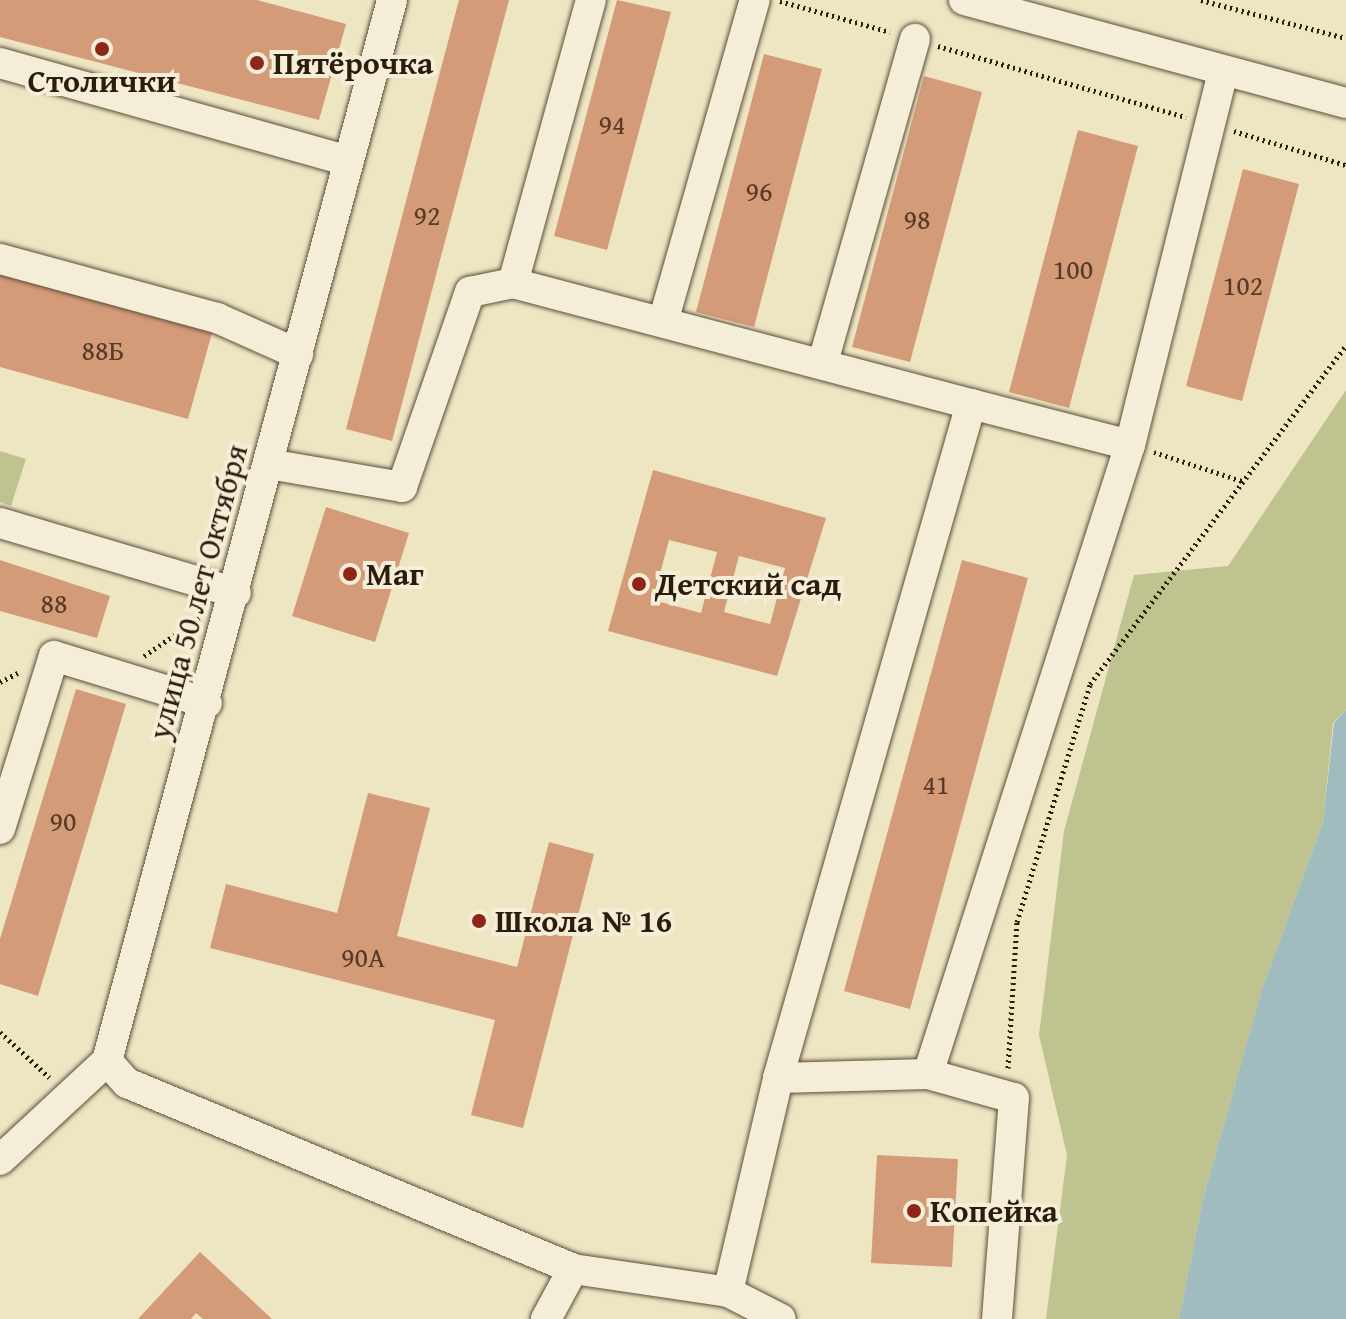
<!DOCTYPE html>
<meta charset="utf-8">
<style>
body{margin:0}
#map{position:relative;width:1346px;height:1319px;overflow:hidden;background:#eee5c3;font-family:"Gentium Book Plus",serif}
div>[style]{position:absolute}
.green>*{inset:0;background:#bec390}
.water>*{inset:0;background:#a0bcbf}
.building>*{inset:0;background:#d49b78}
.path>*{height:5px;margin-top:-2.5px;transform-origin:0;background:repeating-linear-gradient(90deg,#2d1b0b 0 2px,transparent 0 6px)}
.roads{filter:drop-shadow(0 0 2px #5d4e39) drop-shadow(0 0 2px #5d4e39)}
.minor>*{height:30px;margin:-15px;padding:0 15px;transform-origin:15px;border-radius:15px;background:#f4eed8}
.dots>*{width:22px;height:22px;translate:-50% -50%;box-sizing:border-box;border:4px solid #f4eed8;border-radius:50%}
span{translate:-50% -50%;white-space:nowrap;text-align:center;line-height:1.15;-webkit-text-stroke:8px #f4eed8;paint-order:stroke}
.number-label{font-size:28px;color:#573b26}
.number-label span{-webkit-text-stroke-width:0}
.poi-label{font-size:32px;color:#2d1b0b;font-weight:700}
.left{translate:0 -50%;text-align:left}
.street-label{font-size:32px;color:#2d1b0b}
</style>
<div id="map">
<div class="green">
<div style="clip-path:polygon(1346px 390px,1346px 710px,1333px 723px,1323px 822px,1261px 992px,1203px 1199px,1179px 1319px,1046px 1319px,1067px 1155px,1039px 1035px,1064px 831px,1134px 575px,1228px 566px)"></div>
<div style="clip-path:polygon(0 451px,26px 459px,11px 506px,0 502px)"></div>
</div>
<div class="water">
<div style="clip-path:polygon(1346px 710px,1346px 1319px,1179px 1319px,1203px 1199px,1261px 992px,1323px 822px,1334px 723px)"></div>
</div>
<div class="building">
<div style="clip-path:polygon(0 0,257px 0,346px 24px,319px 120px,0 37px)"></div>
<div style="clip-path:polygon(459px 0,509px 0,392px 441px,346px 429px)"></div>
<div style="clip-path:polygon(617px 0,671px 12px,607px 250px,554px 236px)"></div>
<div style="clip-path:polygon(764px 54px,822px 69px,754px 327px,696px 312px)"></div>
<div style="clip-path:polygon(924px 76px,982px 92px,910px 362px,852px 347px)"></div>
<div style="clip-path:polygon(1078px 130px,1138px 146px,1069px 408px,1009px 392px)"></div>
<div style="clip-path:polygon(1243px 169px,1299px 184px,1242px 401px,1186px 386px)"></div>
<div style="clip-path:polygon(0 274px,212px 333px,188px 419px,0 367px)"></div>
<div style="clip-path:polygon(evenodd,653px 470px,826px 518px,777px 676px,608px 631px,653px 470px,669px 540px,717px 552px,701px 613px,653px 600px,669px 540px,653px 470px,739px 556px,785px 568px,770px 624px,724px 612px,739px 556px)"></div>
<div style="clip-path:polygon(326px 507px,409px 533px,375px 642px,292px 616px)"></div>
<div style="clip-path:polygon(0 560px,110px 596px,97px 638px,0 611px)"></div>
<div style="clip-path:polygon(962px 560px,1028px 578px,910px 1009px,844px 991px)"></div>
<div style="clip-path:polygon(76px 689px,126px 704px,38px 996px,0 984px,0 939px)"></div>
<div style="clip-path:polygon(368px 793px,430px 808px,397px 936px,517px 967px,549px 842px,594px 854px,523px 1128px,471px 1115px,495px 1020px,210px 948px,226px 884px,337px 913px)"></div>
<div style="clip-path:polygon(877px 1155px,958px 1159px,952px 1267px,871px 1263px)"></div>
<div style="clip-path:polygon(200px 1252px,272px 1319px,203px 1319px,196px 1313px,191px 1319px,138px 1319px)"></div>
</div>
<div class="path">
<div style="left:1201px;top:0;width:150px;rotate:14.7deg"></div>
<div style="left:780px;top:1px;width:114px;rotate:15.7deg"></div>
<div style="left:938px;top:46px;width:258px;rotate:16deg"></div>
<div style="left:1234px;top:131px;width:117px;rotate:16.9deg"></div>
<div style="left:1154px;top:452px;width:93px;rotate:18.2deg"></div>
<div style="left:144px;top:656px;width:67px;rotate:-34.6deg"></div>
<div style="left:0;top:682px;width:22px;rotate:-27deg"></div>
<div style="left:0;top:1032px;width:67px;rotate:42.6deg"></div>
<div style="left:1008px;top:1068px;width:146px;rotate:-86.5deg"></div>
<div style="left:1017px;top:922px;width:249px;rotate:-72.9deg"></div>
<div style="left:1090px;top:684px;width:424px;rotate:-52.9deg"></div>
</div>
<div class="roads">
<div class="minor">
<div style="left:964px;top:0;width:396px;rotate:15.1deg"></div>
<div style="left:0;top:63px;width:362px;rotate:15.7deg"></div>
<div style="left:0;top:259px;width:225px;rotate:15.2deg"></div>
<div style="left:217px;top:318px;width:89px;rotate:24deg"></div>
<div style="left:513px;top:283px;width:294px;rotate:-74.6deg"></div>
<div style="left:663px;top:322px;width:335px;rotate:-74.1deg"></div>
<div style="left:823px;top:362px;width:336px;rotate:-74.1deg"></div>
<div style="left:971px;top:404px;width:164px;rotate:14.5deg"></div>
<div style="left:269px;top:464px;width:135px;rotate:9.8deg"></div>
<div style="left:402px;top:487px;width:207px;rotate:-70.8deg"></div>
<div style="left:470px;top:292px;width:44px;rotate:-11.8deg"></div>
<div style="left:513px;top:283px;width:474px;rotate:14.8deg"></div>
<div style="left:971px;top:404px;width:701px;rotate:105.98deg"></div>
<div style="left:0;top:523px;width:246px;rotate:16.5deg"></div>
<div style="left:0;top:829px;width:181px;rotate:-72.7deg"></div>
<div style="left:54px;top:656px;width:160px;rotate:17.1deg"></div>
<div style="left:107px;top:1061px;width:30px;rotate:48deg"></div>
<div style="left:127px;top:1083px;width:483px;rotate:22.6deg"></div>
<div style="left:573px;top:1269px;width:157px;rotate:8.4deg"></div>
<div style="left:728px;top:1292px;width:59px;rotate:27deg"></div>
<div style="left:928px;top:1074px;width:661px;rotate:-72.2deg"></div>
<div style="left:1130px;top:445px;width:384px;rotate:-76deg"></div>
<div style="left:0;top:1160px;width:146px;rotate:-42.8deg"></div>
<div style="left:107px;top:1061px;width:1099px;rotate:-74.96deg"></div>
<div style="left:728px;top:1292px;width:220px;rotate:-76.8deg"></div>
<div style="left:778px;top:1078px;width:150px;rotate:-1.5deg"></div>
<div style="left:928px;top:1074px;width:89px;rotate:15.6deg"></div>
<div style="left:1014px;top:1098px;width:222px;rotate:94.4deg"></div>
<div style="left:546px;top:1319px;width:57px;rotate:-61.6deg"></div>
</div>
</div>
<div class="dots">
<div style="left:102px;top:49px;background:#8f2418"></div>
<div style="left:257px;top:63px;background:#8f2418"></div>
<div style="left:350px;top:574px;background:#8f2418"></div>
<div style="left:639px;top:584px;background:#8f2418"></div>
<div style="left:479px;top:921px;background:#8f2418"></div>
<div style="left:914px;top:1211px;background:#8f2418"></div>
</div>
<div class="number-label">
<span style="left:612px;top:124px">94</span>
<span style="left:759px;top:191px">96</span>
<span style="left:427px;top:215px">92</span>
<span style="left:917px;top:219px">98</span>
<span style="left:1073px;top:269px">100</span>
<span style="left:1243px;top:285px">102</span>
<span style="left:103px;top:350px">88Б</span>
<span style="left:54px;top:603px">88</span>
<span style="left:936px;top:784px">41</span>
<span style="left:63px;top:821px">90</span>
<span style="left:363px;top:957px">90А</span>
</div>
<div class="poi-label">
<span class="left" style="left:273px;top:63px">Пятёрочка</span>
<span style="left:102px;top:81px">Столички</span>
<span class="left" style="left:366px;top:574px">Маг</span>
<span class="left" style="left:655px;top:584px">Детский сад</span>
<span class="left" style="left:495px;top:921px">Школа № 16</span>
<span class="left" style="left:930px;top:1211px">Копейка</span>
</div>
<div class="street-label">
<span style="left:198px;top:592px;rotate:-75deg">улица 50 лет Октября</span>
</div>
</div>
